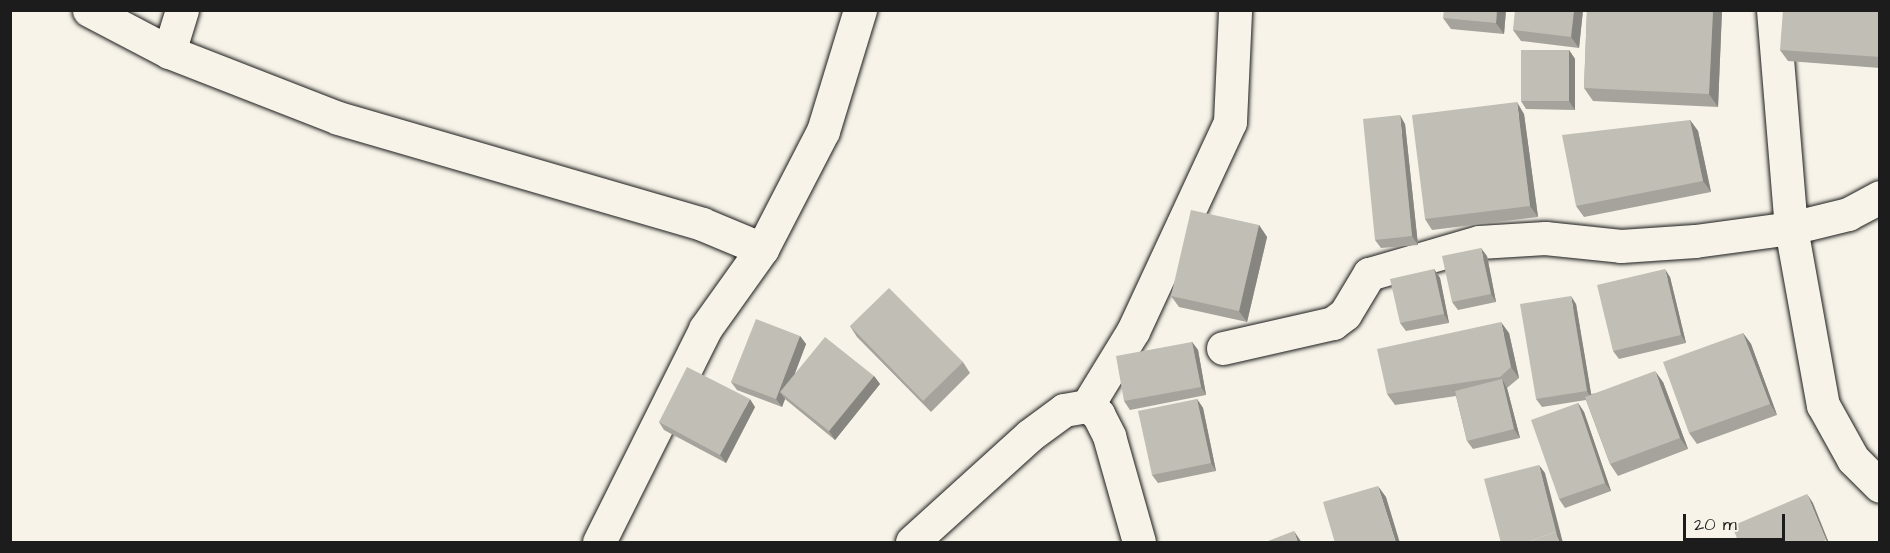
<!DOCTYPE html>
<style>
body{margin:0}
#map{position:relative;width:1890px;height:553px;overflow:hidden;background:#f7f3e8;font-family:"Architects Daughter",sans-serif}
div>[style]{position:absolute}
.roads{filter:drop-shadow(0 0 2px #1c1c1c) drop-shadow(0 0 2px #1c1c1c)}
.street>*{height:33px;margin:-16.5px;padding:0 16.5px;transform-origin:16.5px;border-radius:16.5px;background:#f7f3e8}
.wall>*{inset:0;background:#a5a39c}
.shaded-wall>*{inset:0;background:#86857f}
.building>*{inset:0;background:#c0beb5}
span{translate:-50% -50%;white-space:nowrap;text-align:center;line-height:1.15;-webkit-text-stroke:4.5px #f7f3e8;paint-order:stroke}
.frame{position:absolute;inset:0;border:12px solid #1c1c1c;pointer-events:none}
.scale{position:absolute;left:1683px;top:514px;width:102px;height:27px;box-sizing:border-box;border:3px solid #1c1c1c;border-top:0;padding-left:8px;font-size:18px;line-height:21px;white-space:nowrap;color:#1c1c1c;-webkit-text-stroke:4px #f7f3e8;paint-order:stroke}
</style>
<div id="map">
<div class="roads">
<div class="street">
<div style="left:89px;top:10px;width:90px;rotate:27.7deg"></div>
<div style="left:169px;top:52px;width:181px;rotate:21.3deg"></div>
<div style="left:338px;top:118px;width:379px;rotate:16.2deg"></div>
<div style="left:702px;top:224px;width:65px;rotate:22.6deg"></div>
<div style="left:762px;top:249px;width:133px;rotate:-62.7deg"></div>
<div style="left:823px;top:131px;width:127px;rotate:-73deg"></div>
<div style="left:1773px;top:10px;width:219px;rotate:85.3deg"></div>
<div style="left:1791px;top:228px;width:180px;rotate:79.8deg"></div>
<div style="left:1823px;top:405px;width:62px;rotate:60.9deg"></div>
<div style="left:1853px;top:459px;width:38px;rotate:45deg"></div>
<div style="left:169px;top:52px;width:44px;rotate:-72.8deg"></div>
<div style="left:1223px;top:348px;width:113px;rotate:-12.8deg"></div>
<div style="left:1333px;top:323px;width:15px;rotate:-37deg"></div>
<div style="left:1345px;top:314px;width:47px;rotate:-59deg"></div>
<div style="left:1369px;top:274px;width:115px;rotate:-16.2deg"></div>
<div style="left:1479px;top:242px;width:66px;rotate:-3.5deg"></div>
<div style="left:1545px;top:238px;width:76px;rotate:6deg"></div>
<div style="left:1621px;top:246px;width:74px;rotate:-3.9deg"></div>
<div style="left:1695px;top:241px;width:97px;rotate:-7.7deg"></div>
<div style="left:1791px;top:228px;width:59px;rotate:-13.8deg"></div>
<div style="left:1848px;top:214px;width:36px;rotate:-28deg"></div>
<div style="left:1087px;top:406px;width:88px;rotate:-58.5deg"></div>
<div style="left:1133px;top:331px;width:230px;rotate:-65.1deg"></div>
<div style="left:1230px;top:122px;width:112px;rotate:-87.4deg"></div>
<div style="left:599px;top:542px;width:238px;rotate:-63.5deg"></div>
<div style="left:705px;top:329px;width:98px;rotate:-54.5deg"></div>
<div style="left:912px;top:542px;width:159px;rotate:-42.2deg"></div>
<div style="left:1030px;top:435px;width:42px;rotate:-36.3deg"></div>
<div style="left:1064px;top:410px;width:23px;rotate:-10deg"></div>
<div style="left:1087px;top:406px;width:14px;rotate:36deg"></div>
<div style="left:1098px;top:414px;width:25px;rotate:63deg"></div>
<div style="left:1109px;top:436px;width:110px;rotate:74.2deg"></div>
</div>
</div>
<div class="wall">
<div style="clip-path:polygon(1506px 10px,1504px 34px,1451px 29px,1443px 18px)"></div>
<div style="clip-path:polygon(1583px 10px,1579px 48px,1521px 41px,1513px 30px)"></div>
<div style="clip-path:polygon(1587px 10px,1722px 10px,1718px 107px,1593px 101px,1584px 88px)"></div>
<div style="clip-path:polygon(1880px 10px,1880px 68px,1788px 61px,1780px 50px)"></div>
<div style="clip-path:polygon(1569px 50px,1575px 59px,1575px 110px,1526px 109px,1521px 101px)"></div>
<div style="clip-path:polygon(1524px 114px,1538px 217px,1432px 230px,1425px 219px)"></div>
<div style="clip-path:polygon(1690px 120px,1698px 131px,1711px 192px,1584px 217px,1576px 206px)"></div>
<div style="clip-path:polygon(1405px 124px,1418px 245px,1381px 248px,1375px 240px)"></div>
<div style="clip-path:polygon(1259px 225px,1267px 237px,1247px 322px,1179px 307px,1171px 296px)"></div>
<div style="clip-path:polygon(1487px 256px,1496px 302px,1458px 310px,1452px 302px)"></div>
<div style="clip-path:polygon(1434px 269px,1440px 278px,1449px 323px,1406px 331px,1400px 323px)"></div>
<div style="clip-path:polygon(1670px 277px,1686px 343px,1619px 359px,1613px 351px)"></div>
<div style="clip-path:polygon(1576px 304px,1591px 394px,1663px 382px,1688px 449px,1618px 476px,1610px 464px,1586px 400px,1542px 407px,1536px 399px)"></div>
<div style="clip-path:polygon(850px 326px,963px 362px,970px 373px,931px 412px,857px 337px)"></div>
<div style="clip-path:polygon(1509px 333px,1519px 378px,1507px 388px,1520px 438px,1473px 449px,1467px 441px,1456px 396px,1395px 405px,1387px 394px)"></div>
<div style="clip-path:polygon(1743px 333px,1751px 344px,1777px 415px,1697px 444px,1689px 433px)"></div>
<div style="clip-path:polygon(800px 336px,806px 344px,795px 373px,874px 376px,880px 384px,835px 440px,785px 399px,782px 407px,737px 390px,731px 382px)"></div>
<div style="clip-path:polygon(1192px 342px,1198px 350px,1206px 395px,1130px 410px,1124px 401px)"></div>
<div style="clip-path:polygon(1197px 399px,1203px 408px,1216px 471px,1158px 483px,1152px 475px)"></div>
<div style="clip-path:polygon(1578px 403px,1584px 412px,1611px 491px,1565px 508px,1559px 499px)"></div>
<div style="clip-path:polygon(755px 407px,726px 463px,664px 430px,659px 422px)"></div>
</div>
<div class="shaded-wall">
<div style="clip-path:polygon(1497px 10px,1506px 10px,1504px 34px,1496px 23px)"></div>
<div style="clip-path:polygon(1574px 10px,1583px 10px,1579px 48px,1571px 37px)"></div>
<div style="clip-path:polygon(1713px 10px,1722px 10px,1718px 107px,1709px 94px)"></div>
<div style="clip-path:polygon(1569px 50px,1575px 59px,1575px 110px,1569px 101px)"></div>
<div style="clip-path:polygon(1517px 102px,1524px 114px,1538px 217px,1530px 206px)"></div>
<div style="clip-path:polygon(1400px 115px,1405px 124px,1418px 245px,1412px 236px)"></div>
<div style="clip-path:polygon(1690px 120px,1698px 131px,1711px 192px,1703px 181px)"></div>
<div style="clip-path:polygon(1259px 225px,1267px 237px,1247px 322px,1239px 311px)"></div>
<div style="clip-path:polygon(1481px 248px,1487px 256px,1496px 302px,1491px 294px)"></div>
<div style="clip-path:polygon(1434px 269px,1440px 278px,1449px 323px,1444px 314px)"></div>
<div style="clip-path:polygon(1665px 269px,1670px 277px,1686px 343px,1681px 335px)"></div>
<div style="clip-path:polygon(1571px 296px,1576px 304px,1592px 399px,1587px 391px)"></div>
<div style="clip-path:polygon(1501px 322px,1509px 333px,1519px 378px,1511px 367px)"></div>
<div style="clip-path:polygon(1743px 333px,1751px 344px,1777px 415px,1770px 404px)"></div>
<div style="clip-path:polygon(800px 336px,806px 344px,786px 397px,780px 392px,785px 399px,782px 407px,776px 399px)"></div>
<div style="clip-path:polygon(1192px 342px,1198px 350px,1206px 395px,1201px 387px)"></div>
<div style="clip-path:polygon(1655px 371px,1663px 382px,1688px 449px,1680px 438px)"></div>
<div style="clip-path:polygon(874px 376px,880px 384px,835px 440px,829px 431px)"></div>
<div style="clip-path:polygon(1502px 379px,1507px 388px,1520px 438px,1514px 429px)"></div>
<div style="clip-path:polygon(750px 399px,755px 407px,726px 463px,720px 455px)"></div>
<div style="clip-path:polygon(1197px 399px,1203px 408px,1216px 471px,1211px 463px)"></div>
<div style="clip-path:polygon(1578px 403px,1584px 412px,1611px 491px,1605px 483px)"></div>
<div style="clip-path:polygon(1539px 465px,1545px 473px,1563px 543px,1560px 543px,1555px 532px)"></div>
<div style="clip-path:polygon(1378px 486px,1386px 497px,1400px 543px,1396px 543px)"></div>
<div style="clip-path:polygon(1807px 494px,1813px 503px,1829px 543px,1828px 543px,1826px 540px)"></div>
<div style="clip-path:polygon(1294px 531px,1302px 543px,1298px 543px)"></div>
</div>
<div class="building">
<div style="clip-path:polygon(1444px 10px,1497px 10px,1496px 23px,1443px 18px)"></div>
<div style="clip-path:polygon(1515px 10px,1574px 10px,1571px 37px,1513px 30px)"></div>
<div style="clip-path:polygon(1587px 10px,1713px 10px,1709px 94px,1584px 88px)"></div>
<div style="clip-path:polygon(1783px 10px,1880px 10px,1880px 57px,1780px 50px)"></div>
<div style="clip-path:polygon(1521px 50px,1569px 50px,1569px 101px,1521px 101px)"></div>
<div style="clip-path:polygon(1517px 102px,1530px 206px,1425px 219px,1412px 115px)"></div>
<div style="clip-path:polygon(1400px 115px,1412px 236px,1375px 240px,1363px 119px)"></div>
<div style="clip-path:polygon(1690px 120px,1703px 181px,1576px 206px,1562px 135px)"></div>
<div style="clip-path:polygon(1191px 210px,1259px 225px,1239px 311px,1171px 296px)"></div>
<div style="clip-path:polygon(1481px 248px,1491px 294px,1452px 302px,1442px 256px)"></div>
<div style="clip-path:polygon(1434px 269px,1444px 314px,1400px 323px,1390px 279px)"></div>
<div style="clip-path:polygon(1665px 269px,1681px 335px,1613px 351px,1597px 285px)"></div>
<div style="clip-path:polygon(889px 288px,963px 362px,923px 401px,850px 326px)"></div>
<div style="clip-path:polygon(1571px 296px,1587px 391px,1536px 399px,1520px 304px)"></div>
<div style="clip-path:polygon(756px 319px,800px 336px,776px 399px,731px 382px)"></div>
<div style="clip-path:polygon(1501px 322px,1511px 367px,1500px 377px,1387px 394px,1377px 349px)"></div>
<div style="clip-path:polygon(1743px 333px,1770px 404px,1689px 433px,1663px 362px)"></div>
<div style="clip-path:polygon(825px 337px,874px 376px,829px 431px,780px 392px)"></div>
<div style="clip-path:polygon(1192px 342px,1201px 387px,1124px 401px,1116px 356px)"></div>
<div style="clip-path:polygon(687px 367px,750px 399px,720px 455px,659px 422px)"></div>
<div style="clip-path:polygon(1655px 371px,1680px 438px,1610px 464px,1585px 397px)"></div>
<div style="clip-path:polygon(1502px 379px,1514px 429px,1467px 441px,1455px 391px)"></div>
<div style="clip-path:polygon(1197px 399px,1211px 463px,1152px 475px,1138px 411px)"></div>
<div style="clip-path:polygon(1578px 403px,1605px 483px,1559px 499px,1531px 420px)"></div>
<div style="clip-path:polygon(1539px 465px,1557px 535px,1555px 532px,1525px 543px,1501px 543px,1484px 479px)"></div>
<div style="clip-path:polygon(1378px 486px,1396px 543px,1335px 543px,1323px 502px)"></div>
<div style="clip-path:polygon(1807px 494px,1826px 540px,1820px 543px,1739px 543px,1732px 526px)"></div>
<div style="clip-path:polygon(1294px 531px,1298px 543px,1263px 543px)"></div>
<div style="clip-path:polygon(1555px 532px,1560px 543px,1525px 543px)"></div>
</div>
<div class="frame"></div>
<div class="scale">20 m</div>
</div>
